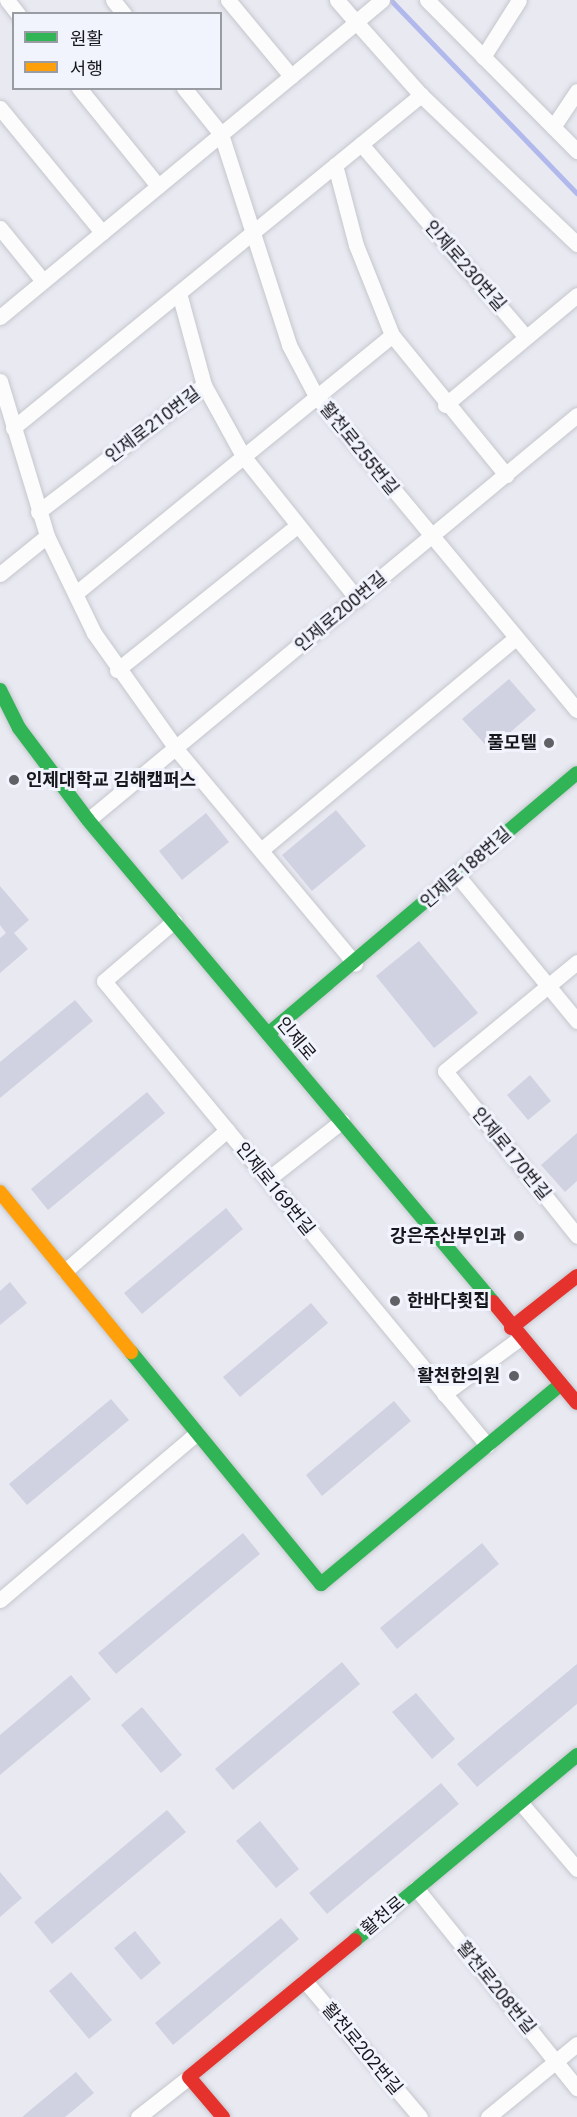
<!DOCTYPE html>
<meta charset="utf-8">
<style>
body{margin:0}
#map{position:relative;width:577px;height:2117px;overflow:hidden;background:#e8e9f1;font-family:Roboto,"Noto Sans KR",sans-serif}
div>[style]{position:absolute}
.stream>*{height:4.5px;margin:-2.25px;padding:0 2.25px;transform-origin:2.25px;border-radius:2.25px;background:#b1b8eb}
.building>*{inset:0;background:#d0d2e1}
.roads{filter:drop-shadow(0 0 2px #c5c7cd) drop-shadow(0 0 2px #c5c7cd)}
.street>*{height:15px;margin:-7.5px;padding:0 7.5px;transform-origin:7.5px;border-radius:7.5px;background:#fcfcfd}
.fast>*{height:14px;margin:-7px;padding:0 7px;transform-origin:7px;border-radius:7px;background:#30b455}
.slow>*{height:14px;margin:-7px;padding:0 7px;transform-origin:7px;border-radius:7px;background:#ff9f0a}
.jam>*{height:14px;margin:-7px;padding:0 7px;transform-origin:7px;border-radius:7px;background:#e5322d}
.dots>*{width:16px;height:16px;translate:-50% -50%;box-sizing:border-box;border:3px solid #f2f4fd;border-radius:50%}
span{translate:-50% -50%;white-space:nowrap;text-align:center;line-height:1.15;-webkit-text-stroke:6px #f2f4fd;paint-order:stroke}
.street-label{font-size:18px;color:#16171c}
.poi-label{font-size:18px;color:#16171c;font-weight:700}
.right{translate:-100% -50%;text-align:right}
.left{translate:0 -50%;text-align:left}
.legend{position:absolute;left:12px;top:12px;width:210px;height:78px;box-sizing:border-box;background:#f2f4fd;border:2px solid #9a9ca3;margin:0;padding:8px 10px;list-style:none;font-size:18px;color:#16171c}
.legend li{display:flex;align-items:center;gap:12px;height:30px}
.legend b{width:30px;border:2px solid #9a9ca3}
</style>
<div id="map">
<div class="stream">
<div style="left:391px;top:0;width:268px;rotate:46.1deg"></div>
</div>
<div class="building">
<div style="clip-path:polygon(509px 679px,536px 710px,490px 750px,462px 719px)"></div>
<div style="clip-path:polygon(336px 810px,366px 846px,312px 891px,282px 855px)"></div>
<div style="clip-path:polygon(206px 813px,229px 842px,182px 880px,159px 851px)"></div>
<div style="clip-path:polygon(0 886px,29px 920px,14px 933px,28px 949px,0 973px,0 938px,6px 933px,0 925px)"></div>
<div style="clip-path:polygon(419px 941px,478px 1013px,434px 1048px,376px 976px)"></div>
<div style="clip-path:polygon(75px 1000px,93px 1021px,0 1098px,0 1062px)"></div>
<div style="clip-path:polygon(530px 1075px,551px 1101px,528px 1120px,507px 1095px)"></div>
<div style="clip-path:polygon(147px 1092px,165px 1113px,48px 1210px,31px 1189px)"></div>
<div style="clip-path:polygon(577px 1133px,577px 1181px,565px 1192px,541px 1165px)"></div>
<div style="clip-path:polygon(226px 1208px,243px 1229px,142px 1314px,124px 1293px)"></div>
<div style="clip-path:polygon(10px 1282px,27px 1303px,0 1325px,0 1291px)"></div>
<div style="clip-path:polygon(311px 1303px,328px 1323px,240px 1397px,223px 1377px)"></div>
<div style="clip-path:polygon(111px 1399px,129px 1420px,27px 1505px,9px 1484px)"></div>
<div style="clip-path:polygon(394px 1401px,411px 1421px,322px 1496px,306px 1475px)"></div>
<div style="clip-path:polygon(243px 1533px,260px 1554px,116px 1674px,98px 1653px)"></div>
<div style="clip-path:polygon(482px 1543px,499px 1564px,397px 1649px,380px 1628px)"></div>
<div style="clip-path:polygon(342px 1662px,360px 1684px,233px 1790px,215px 1769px)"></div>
<div style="clip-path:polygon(577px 1664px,577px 1704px,477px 1787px,457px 1764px)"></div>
<div style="clip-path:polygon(71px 1675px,91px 1699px,0 1775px,0 1735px)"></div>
<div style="clip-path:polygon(416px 1693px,455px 1739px,432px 1759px,392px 1712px)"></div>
<div style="clip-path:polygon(142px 1707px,182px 1755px,161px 1773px,121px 1725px)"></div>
<div style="clip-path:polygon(441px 1783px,459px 1804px,327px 1914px,309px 1893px)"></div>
<div style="clip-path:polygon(167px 1810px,186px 1832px,52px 1944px,34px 1922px)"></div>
<div style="clip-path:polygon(260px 1821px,299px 1869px,276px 1888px,236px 1841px)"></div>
<div style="clip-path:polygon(0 1872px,22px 1898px,0 1917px)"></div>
<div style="clip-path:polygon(281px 1918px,299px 1939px,173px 2045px,155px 2023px)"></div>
<div style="clip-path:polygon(135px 1931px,161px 1963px,141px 1980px,114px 1948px)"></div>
<div style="clip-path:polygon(71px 1972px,112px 2020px,89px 2039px,49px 1991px)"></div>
<div style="clip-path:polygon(76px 2072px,94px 2093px,65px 2117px,22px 2117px)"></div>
</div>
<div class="roads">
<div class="street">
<div style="left:7px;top:0;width:18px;rotate:52deg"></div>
<div style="left:113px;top:0;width:18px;rotate:52deg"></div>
<div style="left:228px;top:0;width:99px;rotate:50.3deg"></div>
<div style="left:382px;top:0;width:34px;rotate:140deg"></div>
<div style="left:356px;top:22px;width:98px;rotate:48.3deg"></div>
<div style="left:421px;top:95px;width:216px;rotate:43.7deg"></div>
<div style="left:427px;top:0;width:213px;rotate:45.2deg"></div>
<div style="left:483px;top:57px;width:67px;rotate:-57.7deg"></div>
<div style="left:79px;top:88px;width:126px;rotate:51.1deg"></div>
<div style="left:184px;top:88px;width:59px;rotate:51.2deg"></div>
<div style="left:221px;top:134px;width:222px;rotate:72.1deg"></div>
<div style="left:289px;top:345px;width:58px;rotate:62.1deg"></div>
<div style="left:316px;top:396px;width:408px;rotate:50.3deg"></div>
<div style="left:0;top:108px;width:161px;rotate:50.6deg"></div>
<div style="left:553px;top:127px;width:43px;rotate:-56.3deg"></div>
<div style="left:361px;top:144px;width:254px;rotate:49.5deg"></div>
<div style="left:335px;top:165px;width:83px;rotate:75.3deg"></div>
<div style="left:356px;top:245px;width:97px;rotate:68.2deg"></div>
<div style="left:392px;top:335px;width:181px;rotate:50.8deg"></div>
<div style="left:0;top:228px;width:68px;rotate:50.9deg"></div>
<div style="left:179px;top:293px;width:95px;rotate:74.8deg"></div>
<div style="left:204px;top:385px;width:81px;rotate:61.2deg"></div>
<div style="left:243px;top:456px;width:183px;rotate:51.4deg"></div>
<div style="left:0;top:317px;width:462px;rotate:-39.6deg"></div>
<div style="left:356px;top:22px;width:29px;rotate:-131deg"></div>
<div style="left:0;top:381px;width:162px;rotate:73.1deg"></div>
<div style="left:47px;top:536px;width:108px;rotate:64.1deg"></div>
<div style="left:94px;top:633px;width:143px;rotate:54.6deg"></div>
<div style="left:177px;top:750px;width:278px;rotate:50.2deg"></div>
<div style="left:445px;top:405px;width:172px;rotate:-39.8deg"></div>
<div style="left:13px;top:428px;width:527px;rotate:-39.22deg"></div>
<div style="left:38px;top:512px;width:209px;rotate:-37.4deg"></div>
<div style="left:0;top:574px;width:60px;rotate:-39deg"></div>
<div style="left:76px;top:593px;width:408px;rotate:-39.2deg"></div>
<div style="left:117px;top:670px;width:231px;rotate:-38.7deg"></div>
<div style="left:88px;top:820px;width:635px;rotate:-39.63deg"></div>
<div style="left:261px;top:850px;width:329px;rotate:-39.8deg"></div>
<div style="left:457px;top:875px;width:189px;rotate:50.6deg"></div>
<div style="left:174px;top:921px;width:92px;rotate:139.4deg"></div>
<div style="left:104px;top:981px;width:602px;rotate:50.46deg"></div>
<div style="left:577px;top:962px;width:171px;rotate:140.5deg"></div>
<div style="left:445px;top:1071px;width:211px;rotate:51.3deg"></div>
<div style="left:268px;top:1179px;width:94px;rotate:-38.1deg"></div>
<div style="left:65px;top:1271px;width:215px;rotate:-41deg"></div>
<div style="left:444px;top:1394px;width:94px;rotate:-36.4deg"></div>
<div style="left:0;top:1600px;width:258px;rotate:-40.3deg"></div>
<div style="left:520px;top:1802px;width:88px;rotate:49.6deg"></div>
<div style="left:416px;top:1888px;width:257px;rotate:51.2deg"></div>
<div style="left:305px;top:1981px;width:178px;rotate:49.8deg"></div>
<div style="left:138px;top:2117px;width:65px;rotate:-38.1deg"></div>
<div style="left:488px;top:2117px;width:115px;rotate:-39.4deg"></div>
</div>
<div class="fast">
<div style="left:0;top:690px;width:42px;rotate:63.4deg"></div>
<div style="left:19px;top:728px;width:115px;rotate:53.1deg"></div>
<div style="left:88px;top:820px;width:630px;rotate:49.96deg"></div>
<div style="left:268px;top:1034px;width:404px;rotate:-40.2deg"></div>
<div style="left:131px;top:1352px;width:300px;rotate:50.7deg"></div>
<div style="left:321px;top:1584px;width:312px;rotate:-39.8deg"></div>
<div style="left:355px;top:1940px;width:289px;rotate:-39.8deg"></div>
</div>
<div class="slow">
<div style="left:0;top:1192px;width:207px;rotate:50.7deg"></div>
</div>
<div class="jam">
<div style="left:493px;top:1302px;width:131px;rotate:50.3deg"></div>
<div style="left:511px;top:1328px;width:84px;rotate:-38.2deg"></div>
<div style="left:223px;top:2117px;width:52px;rotate:-130.4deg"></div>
<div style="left:189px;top:2077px;width:215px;rotate:-39.5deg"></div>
</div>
</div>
<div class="dots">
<div style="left:549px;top:743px;background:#606067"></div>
<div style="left:14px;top:780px;background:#606067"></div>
<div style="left:519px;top:1236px;background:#606067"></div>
<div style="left:395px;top:1301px;background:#606067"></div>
<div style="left:514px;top:1376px;background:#606067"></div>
</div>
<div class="street-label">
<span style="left:465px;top:266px;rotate:49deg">인제로230번길</span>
<span style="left:153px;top:425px;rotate:-37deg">인제로210번길</span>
<span style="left:359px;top:449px;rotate:51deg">활천로255번길</span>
<span style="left:341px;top:612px;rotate:-40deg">인제로200번길</span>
<span style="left:466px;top:868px;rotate:-41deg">인제로188번길</span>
<span style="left:296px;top:1039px;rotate:50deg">인제로</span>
<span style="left:511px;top:1154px;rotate:51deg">인제로170번길</span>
<span style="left:275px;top:1189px;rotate:51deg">인제로169번길</span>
<span style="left:383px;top:1916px;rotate:-40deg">활천로</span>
<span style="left:496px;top:1988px;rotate:51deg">활천로208번길</span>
<span style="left:362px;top:2049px;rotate:50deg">활천로202번길</span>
</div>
<div class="poi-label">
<span class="right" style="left:537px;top:743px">풀모텔</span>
<span class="left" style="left:26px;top:780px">인제대학교 김해캠퍼스</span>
<span class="right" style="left:506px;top:1236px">강은주산부인과</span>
<span class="left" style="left:407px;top:1301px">한바다횟집</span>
<span class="right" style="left:500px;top:1376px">활천한의원</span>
</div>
<ul class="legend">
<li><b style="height:8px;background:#30b455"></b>원활</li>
<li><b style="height:8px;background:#ff9f0a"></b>서행</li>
</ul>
</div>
